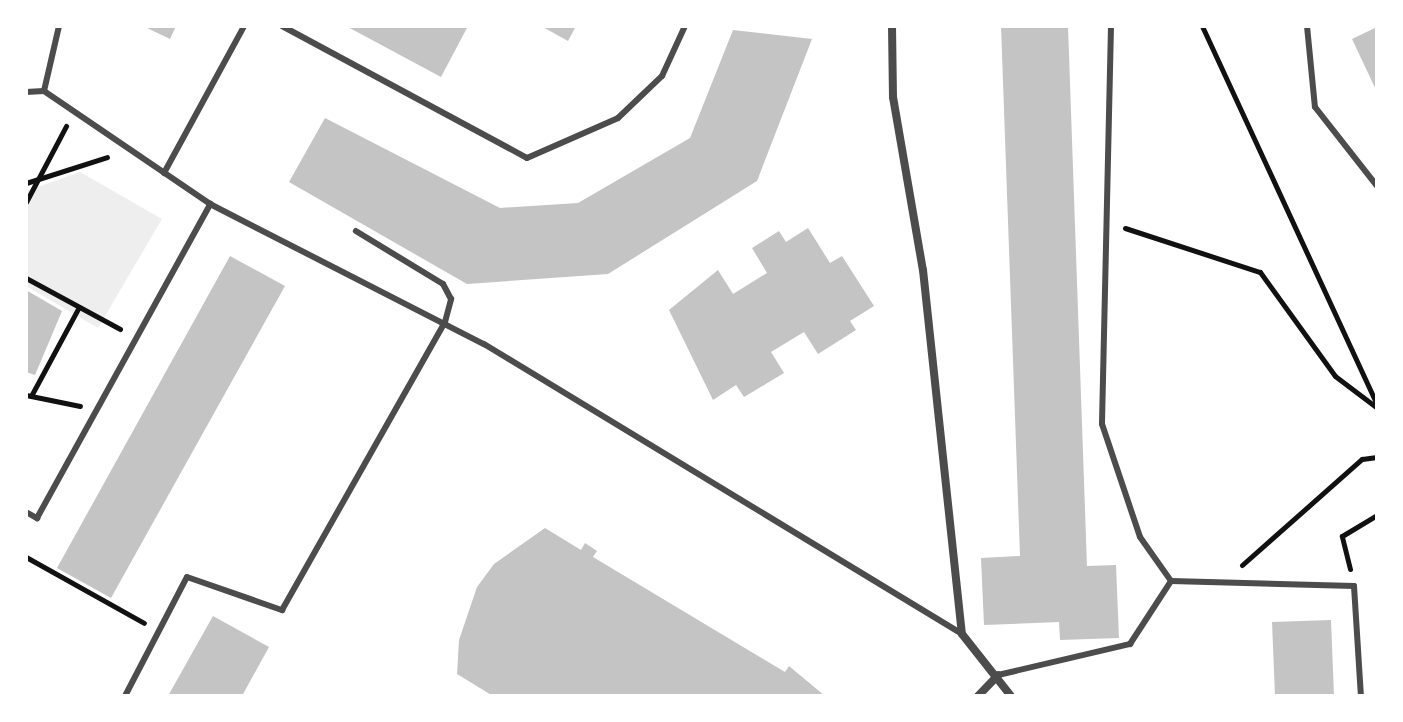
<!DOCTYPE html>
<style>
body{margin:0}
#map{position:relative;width:1403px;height:722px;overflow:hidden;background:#fff;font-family:"Fira Sans Condensed",sans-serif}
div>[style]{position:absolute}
.green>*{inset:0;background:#eee}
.building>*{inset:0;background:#c4c4c4}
.path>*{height:5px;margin:-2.5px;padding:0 2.5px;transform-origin:2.5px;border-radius:2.5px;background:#111}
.service>*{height:6px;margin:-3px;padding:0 3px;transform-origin:3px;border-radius:3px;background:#4c4c4c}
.minor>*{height:8px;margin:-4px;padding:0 4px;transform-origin:4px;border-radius:4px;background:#4c4c4c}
span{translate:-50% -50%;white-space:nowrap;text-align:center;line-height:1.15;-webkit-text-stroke:7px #fff;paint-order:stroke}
.frame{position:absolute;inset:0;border:28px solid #fff;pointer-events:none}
</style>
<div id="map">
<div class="green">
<div style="clip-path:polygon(80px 172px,162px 219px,98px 328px,26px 286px,26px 191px)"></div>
</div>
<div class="building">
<div style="clip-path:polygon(143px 26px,176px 26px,170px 39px)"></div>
<div style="clip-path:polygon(346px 26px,468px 26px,441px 77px)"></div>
<div style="clip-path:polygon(541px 26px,576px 26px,568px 41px)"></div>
<div style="clip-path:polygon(1001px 26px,1068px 26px,1087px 566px,1116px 565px,1119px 638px,1060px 640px,1059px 622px,984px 625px,981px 558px,1020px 556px)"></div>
<div style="clip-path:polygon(1377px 27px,1377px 92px,1352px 39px)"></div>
<div style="clip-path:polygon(733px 30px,812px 39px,757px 181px,608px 274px,467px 284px,289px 182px,325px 118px,500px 208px,578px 203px,690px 138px)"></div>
<div style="clip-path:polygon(808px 228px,830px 263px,842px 256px,874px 306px,850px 321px,856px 330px,818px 354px,804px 332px,771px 352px,784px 373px,744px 397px,736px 385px,713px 400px,669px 310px,718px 270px,733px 294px,767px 273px,752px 248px,779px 231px,786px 242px)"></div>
<div style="clip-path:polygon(230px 256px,285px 286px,111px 598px,57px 568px)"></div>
<div style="clip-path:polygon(26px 290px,62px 311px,35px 375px,26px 372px)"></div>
<div style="clip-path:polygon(545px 528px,581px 550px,585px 543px,597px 551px,593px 557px,785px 672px,789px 666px,825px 696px,493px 696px,457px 674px,459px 640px,477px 587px,494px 564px)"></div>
<div style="clip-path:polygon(213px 616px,269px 647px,242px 696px,168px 696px)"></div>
<div style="clip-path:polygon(1331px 620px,1334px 696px,1275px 696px,1272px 622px)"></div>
</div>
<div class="path">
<div style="left:1202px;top:26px;width:417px;rotate:65.2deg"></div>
<div style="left:26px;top:183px;width:85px;rotate:-17.8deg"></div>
<div style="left:26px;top:202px;width:86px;rotate:-62.2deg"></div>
<div style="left:1125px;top:228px;width:142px;rotate:18.1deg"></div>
<div style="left:1260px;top:272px;width:128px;rotate:54.2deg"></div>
<div style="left:1335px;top:376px;width:51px;rotate:37.1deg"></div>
<div style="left:26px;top:278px;width:107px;rotate:28.5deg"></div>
<div style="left:26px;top:395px;width:55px;rotate:11.5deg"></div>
<div style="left:31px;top:396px;width:101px;rotate:-61.7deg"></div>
<div style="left:26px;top:557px;width:135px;rotate:29.2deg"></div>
<div style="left:1242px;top:565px;width:160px;rotate:-41.5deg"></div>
<div style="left:1362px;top:459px;width:15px;rotate:-8deg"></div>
<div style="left:1350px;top:569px;width:34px;rotate:-104deg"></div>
<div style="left:1342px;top:536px;width:41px;rotate:-31deg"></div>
</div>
<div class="service">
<div style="left:282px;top:26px;width:278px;rotate:28.3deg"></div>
<div style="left:527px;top:158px;width:99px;rotate:-23.7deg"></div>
<div style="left:618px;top:118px;width:61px;rotate:-43.7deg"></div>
<div style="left:662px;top:76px;width:55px;rotate:-65.3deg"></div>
<div style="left:1111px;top:26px;width:398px;rotate:91.3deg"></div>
<div style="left:1102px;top:424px;width:119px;rotate:71.4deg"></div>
<div style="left:1140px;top:537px;width:54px;rotate:54.8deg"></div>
<div style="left:1171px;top:581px;width:183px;rotate:1.6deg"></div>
<div style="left:1354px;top:586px;width:110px;rotate:86.4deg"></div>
<div style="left:1307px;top:26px;width:81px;rotate:84.4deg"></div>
<div style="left:1315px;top:107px;width:100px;rotate:51.9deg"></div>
<div style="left:44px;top:91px;width:67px;rotate:-77deg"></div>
<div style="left:26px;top:92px;width:18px;rotate:-3deg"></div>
<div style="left:44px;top:91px;width:201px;rotate:34.2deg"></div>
<div style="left:210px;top:204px;width:308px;rotate:27.1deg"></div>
<div style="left:484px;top:344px;width:559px;rotate:31.24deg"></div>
<div style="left:164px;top:173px;width:167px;rotate:-61.4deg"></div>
<div style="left:26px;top:512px;width:13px;rotate:29deg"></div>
<div style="left:37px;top:518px;width:359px;rotate:-61.1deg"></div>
<div style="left:998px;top:675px;width:136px;rotate:-13.2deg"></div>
<div style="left:1130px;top:644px;width:75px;rotate:-56.9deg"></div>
<div style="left:125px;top:696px;width:134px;rotate:-62.5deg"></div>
<div style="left:187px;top:577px;width:101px;rotate:19.2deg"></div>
<div style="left:282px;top:610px;width:331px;rotate:-60.5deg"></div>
<div style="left:445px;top:322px;width:24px;rotate:-75deg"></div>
<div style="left:451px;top:299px;width:17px;rotate:-118deg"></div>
<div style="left:443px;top:284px;width:102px;rotate:-148.7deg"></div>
</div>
<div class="minor">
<div style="left:892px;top:26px;width:71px;rotate:89.2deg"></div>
<div style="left:893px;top:97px;width:176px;rotate:80.2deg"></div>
<div style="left:923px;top:270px;width:366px;rotate:83.9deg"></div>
<div style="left:962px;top:634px;width:79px;rotate:51.7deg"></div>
<div style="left:978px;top:696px;width:29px;rotate:-46deg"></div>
</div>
<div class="frame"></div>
</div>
